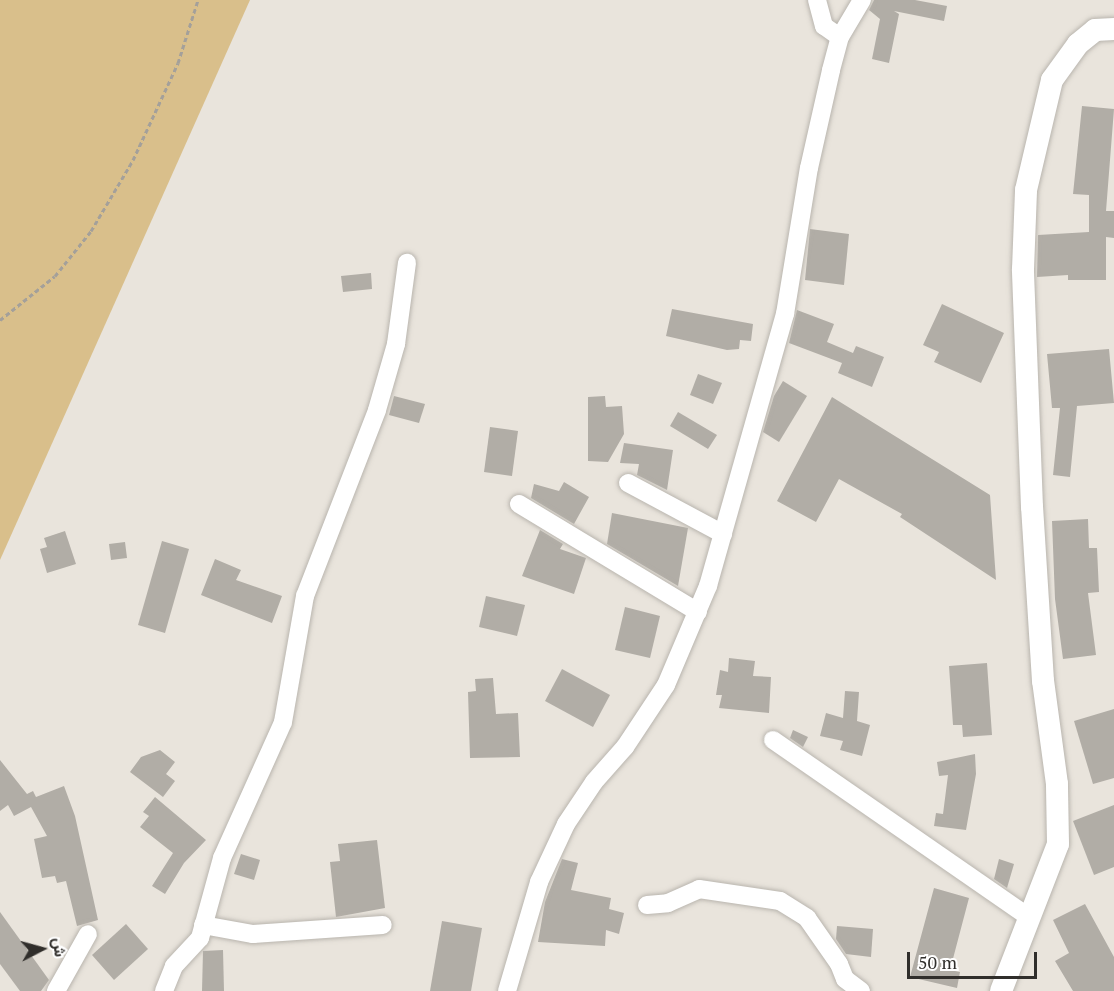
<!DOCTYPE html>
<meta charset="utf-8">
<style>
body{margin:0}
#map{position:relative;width:1114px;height:991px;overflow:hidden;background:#e9e4dc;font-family:"PT Serif",Vazirmatn,serif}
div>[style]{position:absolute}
.green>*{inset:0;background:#d9bf8b}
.building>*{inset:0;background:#b1ada6}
.path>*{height:3px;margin-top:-1.5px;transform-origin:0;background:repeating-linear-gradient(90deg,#a4a09a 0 4.5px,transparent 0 7.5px)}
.roads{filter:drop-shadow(0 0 2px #b9b5ae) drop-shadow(0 0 2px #b9b5ae)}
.minor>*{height:18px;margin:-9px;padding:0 9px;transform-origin:9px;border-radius:9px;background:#fff}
.major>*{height:22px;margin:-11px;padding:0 11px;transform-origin:11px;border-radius:11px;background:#fff}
span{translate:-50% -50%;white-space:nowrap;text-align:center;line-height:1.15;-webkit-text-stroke:4.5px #fff;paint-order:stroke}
.north{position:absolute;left:12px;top:919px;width:60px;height:60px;-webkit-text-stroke:4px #fff;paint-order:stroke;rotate:84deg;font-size:16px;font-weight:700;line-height:24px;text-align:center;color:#302e2b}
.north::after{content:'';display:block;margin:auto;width:21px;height:27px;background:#302e2b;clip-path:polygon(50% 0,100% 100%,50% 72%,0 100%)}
.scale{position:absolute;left:907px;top:952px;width:130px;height:27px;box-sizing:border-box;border:3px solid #302e2b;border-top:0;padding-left:8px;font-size:18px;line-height:21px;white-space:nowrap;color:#302e2b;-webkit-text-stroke:4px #fff;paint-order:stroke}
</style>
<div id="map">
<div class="green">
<div style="clip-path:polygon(0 0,250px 0,0 560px)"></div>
</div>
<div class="building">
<div style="clip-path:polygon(874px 0,915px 0,947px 6px,944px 21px,894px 11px,899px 14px,889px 63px,872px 59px,880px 19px,869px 10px)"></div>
<div style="clip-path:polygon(1082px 106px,1114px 109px,1106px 211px,1114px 211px,1114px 238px,1106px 237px,1106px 280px,1068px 280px,1068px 275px,1037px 277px,1038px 235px,1089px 232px,1089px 195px,1073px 194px)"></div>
<div style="clip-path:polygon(810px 229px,849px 234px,844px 285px,805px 280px)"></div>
<div style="clip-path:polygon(371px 273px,372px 289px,343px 292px,341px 276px)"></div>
<div style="clip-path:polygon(942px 304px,1004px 333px,981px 383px,934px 362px,939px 352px,923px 345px)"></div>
<div style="clip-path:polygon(672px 309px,753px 324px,751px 341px,740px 340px,739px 349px,727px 350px,666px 336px)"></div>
<div style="clip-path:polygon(797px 310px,834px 324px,827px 342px,853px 353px,856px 346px,884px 357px,872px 387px,838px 373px,842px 363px,789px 343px)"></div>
<div style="clip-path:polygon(1109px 349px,1114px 403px,1077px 406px,1070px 477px,1053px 475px,1060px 408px,1052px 408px,1047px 354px)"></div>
<div style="clip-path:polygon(698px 374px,722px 383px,713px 404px,690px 395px)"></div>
<div style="clip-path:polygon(783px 381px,807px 396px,779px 442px,763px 432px,774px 396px)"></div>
<div style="clip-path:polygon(394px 396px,425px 404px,419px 423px,389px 415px)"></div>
<div style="clip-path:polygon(605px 396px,606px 407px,622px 406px,624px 434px,608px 462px,588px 461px,588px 397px)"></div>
<div style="clip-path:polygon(832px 397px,990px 495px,996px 580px,900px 517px,902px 514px,839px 479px,816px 522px,777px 501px)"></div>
<div style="clip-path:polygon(678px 412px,717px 435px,708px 449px,670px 426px)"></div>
<div style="clip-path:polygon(490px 427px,518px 431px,512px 476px,484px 472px)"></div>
<div style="clip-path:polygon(624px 443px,673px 450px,667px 490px,637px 475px,639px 464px,620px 463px)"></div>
<div style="clip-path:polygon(564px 482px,589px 497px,574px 524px,531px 498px,534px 484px,559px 491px)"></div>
<div style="clip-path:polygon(612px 513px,688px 528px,678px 586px,607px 544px)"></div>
<div style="clip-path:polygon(1088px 519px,1089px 548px,1097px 548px,1099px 592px,1088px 593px,1096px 655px,1063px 659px,1055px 599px,1052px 521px)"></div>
<div style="clip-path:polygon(540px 530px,563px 544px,560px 549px,586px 558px,574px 594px,522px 576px)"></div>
<div style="clip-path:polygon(65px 531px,76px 564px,47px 573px,40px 549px,47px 547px,44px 538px)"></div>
<div style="clip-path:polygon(162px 541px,189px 549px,165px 633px,138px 625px)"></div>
<div style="clip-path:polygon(125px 542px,127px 558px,111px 560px,109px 544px)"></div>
<div style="clip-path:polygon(215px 559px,241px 570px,236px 580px,282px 596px,272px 623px,201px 595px)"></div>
<div style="clip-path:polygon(486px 596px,525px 605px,517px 636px,479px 627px)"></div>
<div style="clip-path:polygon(625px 607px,660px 616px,650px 658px,615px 650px)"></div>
<div style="clip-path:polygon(729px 658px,755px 661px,753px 676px,771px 677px,769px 713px,719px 708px,722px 695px,716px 695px,720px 670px,728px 672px)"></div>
<div style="clip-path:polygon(987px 663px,992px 735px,963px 737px,962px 725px,953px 725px,949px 666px)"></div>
<div style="clip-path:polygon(562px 669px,610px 695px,593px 727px,545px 701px)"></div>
<div style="clip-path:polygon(493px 678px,496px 714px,518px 713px,520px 757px,470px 758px,468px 692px,476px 691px,475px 679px)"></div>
<div style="clip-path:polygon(845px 691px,859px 692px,857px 721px,870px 725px,862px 756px,840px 750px,843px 741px,820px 736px,826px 713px,843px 718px)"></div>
<div style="clip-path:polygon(1114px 709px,1114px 778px,1093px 784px,1074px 721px)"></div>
<div style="clip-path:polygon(793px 730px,808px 737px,803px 747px,790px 738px)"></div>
<div style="clip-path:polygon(160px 750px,175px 762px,166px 774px,175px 781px,163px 797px,130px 772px,141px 757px)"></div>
<div style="clip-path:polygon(975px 754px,976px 774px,966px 830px,934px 826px,936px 813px,943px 814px,948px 775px,939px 776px,937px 762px)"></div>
<div style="clip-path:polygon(0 760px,27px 794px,33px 791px,36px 797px,64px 786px,75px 816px,98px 920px,77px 926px,66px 881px,57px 883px,55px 876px,42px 878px,34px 839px,47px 836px,31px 807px,14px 816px,8px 805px,0 811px)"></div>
<div style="clip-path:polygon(155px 797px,206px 840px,184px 863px,165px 894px,152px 886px,173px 853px,140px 827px,149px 816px,143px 812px)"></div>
<div style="clip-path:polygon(1114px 805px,1114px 867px,1094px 875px,1073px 821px)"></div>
<div style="clip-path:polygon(377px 840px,385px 908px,336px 917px,330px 862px,340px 861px,338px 844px)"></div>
<div style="clip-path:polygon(241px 854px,260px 860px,254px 880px,234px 874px)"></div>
<div style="clip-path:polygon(562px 859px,578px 863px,571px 890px,611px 898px,609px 909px,624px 913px,619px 934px,606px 930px,605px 946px,538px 942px,545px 902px)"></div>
<div style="clip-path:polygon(999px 859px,1014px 864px,1007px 888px,994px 879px)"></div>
<div style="clip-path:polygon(934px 888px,969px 898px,950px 970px,960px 972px,957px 988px,910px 977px)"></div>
<div style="clip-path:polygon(1085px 904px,1114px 957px,1114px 991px,1073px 991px,1055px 961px,1069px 953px,1053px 920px)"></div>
<div style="clip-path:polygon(0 912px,49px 980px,41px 991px,20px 991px,0 964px)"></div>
<div style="clip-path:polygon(442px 921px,482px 928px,471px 991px,430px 991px)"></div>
<div style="clip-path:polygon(126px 924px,148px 949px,114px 980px,92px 955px)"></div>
<div style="clip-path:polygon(837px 926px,873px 929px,871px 957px,846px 954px,836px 939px)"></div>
<div style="clip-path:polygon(223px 950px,224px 991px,202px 991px,203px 951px)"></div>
</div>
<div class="path">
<div style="left:0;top:320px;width:70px;rotate:-38.7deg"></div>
<div style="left:55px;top:276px;width:58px;rotate:-51.3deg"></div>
<div style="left:91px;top:231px;width:82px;rotate:-59.4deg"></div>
<div style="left:133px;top:160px;width:107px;rotate:-65.1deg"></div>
<div style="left:178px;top:63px;width:66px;rotate:-72.4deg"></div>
</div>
<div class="roads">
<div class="minor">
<div style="left:817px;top:0;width:27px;rotate:75deg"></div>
<div style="left:824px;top:26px;width:19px;rotate:35deg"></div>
<div style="left:628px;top:483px;width:108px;rotate:28.2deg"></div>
<div style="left:519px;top:504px;width:209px;rotate:31.1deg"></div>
<div style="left:773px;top:740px;width:311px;rotate:34.7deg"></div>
<div style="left:647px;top:905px;width:21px;rotate:-5deg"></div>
<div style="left:668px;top:903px;width:34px;rotate:-24deg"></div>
<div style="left:699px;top:889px;width:82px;rotate:8.4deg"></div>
<div style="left:780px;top:901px;width:32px;rotate:32deg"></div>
<div style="left:807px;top:918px;width:56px;rotate:55.2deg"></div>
<div style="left:839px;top:964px;width:16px;rotate:68deg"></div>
<div style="left:845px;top:979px;width:20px;rotate:37deg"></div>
<div style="left:203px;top:925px;width:51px;rotate:10.2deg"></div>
<div style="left:253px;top:934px;width:130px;rotate:-4deg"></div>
<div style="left:56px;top:991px;width:65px;rotate:-60.7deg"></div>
<div style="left:164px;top:991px;width:27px;rotate:-68deg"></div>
<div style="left:174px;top:966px;width:38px;rotate:-47deg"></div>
<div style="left:200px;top:938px;width:83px;rotate:-74.6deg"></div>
<div style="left:222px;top:858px;width:149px;rotate:-65.8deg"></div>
<div style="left:283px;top:722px;width:128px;rotate:-80.1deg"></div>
<div style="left:305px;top:596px;width:199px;rotate:-68.8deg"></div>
<div style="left:377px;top:410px;width:69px;rotate:-73.9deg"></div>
<div style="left:396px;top:344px;width:82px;rotate:-82.3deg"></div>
<div style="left:507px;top:991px;width:114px;rotate:-73.6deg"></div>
<div style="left:539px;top:882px;width:64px;rotate:-65deg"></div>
<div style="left:566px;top:824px;width:50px;rotate:-56.3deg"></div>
<div style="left:594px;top:782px;width:47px;rotate:-48.5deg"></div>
<div style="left:625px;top:747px;width:74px;rotate:-56.5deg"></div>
<div style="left:666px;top:685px;width:108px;rotate:-67deg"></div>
<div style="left:708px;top:586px;width:283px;rotate:-74.2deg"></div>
<div style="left:785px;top:314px;width:148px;rotate:-80.7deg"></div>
<div style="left:809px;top:168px;width:100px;rotate:-77.3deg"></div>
<div style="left:831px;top:70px;width:34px;rotate:-75deg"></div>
<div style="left:840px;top:37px;width:43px;rotate:-59.3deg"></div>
</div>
<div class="major">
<div style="left:1001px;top:991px;width:158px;rotate:-68.8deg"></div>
<div style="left:1058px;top:844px;width:60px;rotate:-91deg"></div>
<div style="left:1057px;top:784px;width:104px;rotate:-97.7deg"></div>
<div style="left:1043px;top:681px;width:174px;rotate:-93.6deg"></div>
<div style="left:1032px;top:507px;width:238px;rotate:-92.2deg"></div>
<div style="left:1023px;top:269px;width:79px;rotate:-87.8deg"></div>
<div style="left:1026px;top:190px;width:113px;rotate:-76.7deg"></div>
<div style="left:1052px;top:80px;width:44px;rotate:-54.2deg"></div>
<div style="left:1078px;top:44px;width:22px;rotate:-39deg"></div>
<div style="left:1095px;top:30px;width:19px;rotate:-3deg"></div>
</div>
</div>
<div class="north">ش</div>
<div class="scale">50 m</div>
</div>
